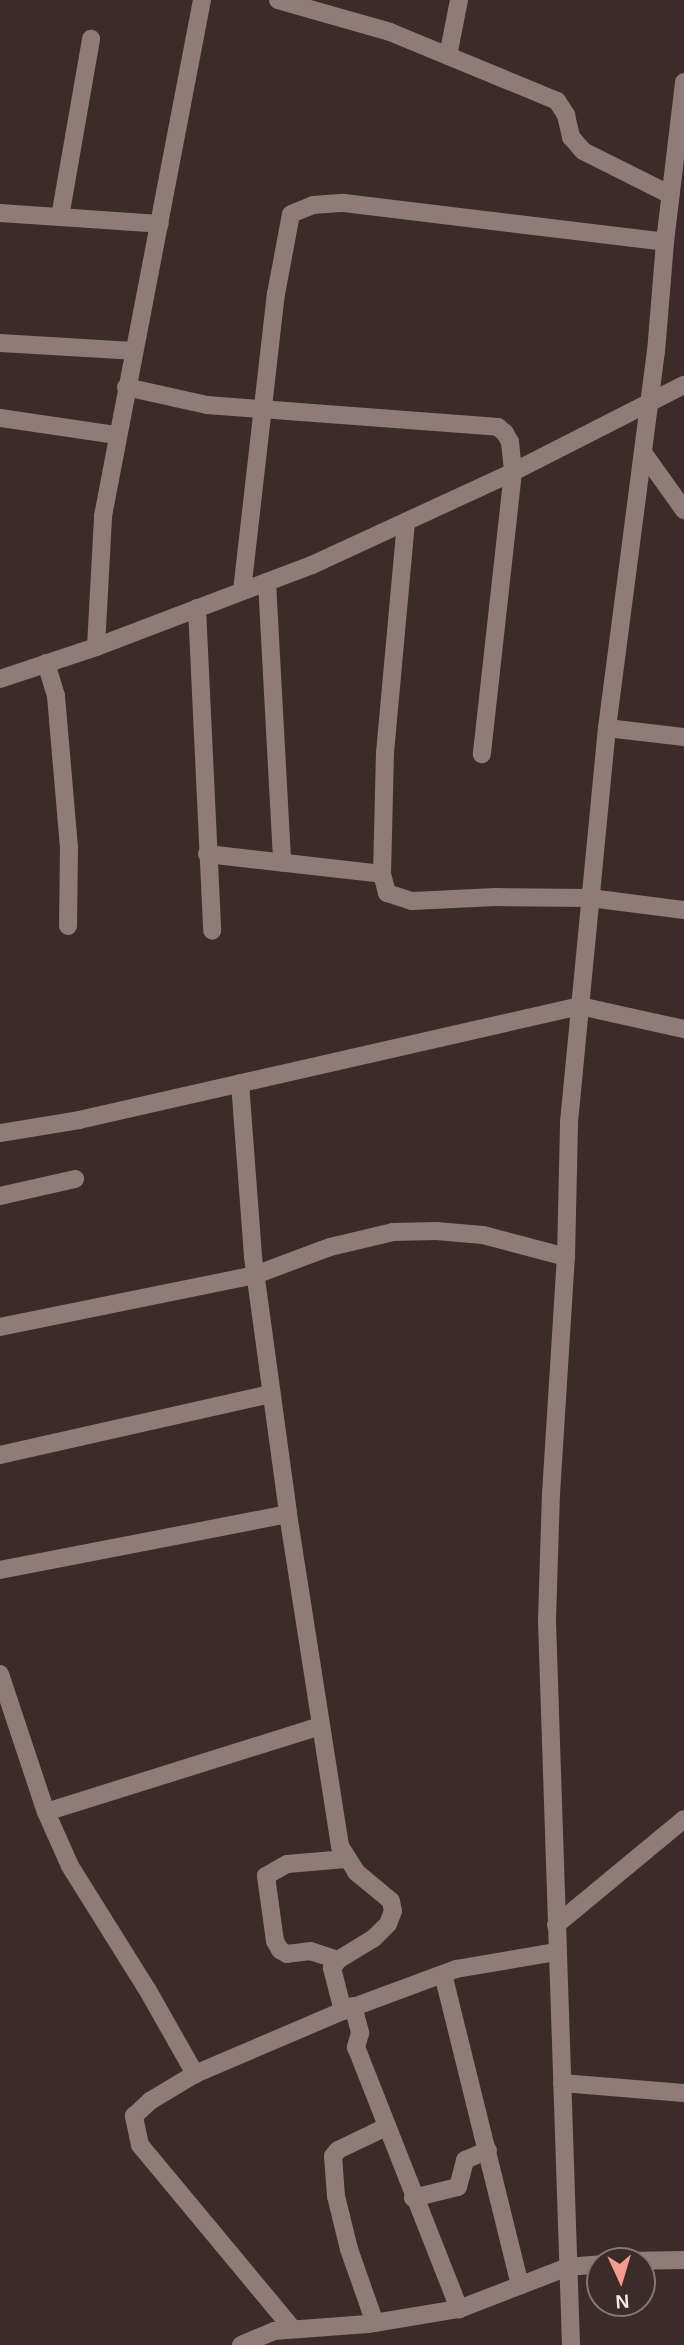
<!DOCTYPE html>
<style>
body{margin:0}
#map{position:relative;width:684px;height:2345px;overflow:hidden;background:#3b2b29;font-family:Arial,sans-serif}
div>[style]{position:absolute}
.street>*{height:18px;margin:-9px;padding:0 9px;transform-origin:9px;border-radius:9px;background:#8f7c79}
span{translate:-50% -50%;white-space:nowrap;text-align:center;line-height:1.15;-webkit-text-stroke:6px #3b2b29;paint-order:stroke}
.north{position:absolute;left:586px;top:2247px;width:70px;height:70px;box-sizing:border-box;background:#3b2b29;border:2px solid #847674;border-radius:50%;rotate:176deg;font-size:19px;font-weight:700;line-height:28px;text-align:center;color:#f2e7e5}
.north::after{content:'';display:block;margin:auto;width:24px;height:32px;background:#f59c91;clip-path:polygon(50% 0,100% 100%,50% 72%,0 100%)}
</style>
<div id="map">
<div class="street">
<div style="left:278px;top:0;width:116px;rotate:15.9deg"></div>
<div style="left:390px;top:32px;width:181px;rotate:22.4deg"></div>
<div style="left:557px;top:101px;width:17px;rotate:57deg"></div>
<div style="left:566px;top:115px;width:23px;rotate:77deg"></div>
<div style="left:571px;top:137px;width:18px;rotate:49deg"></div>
<div style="left:583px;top:151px;width:98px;rotate:26.6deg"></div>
<div style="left:448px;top:56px;width:57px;rotate:-78.9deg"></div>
<div style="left:0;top:213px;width:160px;rotate:3.9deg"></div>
<div style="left:60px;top:217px;width:181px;rotate:-80.1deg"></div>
<div style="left:0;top:343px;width:133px;rotate:3.4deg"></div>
<div style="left:126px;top:387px;width:83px;rotate:12.5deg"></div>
<div style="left:207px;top:405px;width:292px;rotate:4.3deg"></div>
<div style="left:498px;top:427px;width:9px;rotate:41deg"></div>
<div style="left:505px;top:433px;width:10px;rotate:61deg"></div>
<div style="left:510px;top:442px;width:30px;rotate:84deg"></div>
<div style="left:513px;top:472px;width:284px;rotate:96.3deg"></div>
<div style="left:0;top:418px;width:118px;rotate:8.3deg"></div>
<div style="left:644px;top:454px;width:69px;rotate:54.5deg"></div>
<div style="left:406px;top:522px;width:231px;rotate:95.2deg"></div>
<div style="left:385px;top:752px;width:122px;rotate:91.4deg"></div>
<div style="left:382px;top:874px;width:20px;rotate:75deg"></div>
<div style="left:387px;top:893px;width:26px;rotate:18deg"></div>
<div style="left:412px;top:901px;width:84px;rotate:-2.7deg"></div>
<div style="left:496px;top:897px;width:94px;rotate:0.6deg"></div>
<div style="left:590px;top:898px;width:95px;rotate:7.3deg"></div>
<div style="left:267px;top:582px;width:281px;rotate:86.9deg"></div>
<div style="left:242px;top:591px;width:299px;rotate:-83.5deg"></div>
<div style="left:276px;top:294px;width:81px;rotate:-79.4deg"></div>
<div style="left:291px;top:214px;width:24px;rotate:-22deg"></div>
<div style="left:313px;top:205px;width:31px;rotate:-4deg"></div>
<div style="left:344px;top:203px;width:323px;rotate:6.9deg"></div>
<div style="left:197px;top:608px;width:323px;rotate:87.3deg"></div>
<div style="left:96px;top:647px;width:131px;rotate:-86.9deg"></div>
<div style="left:103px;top:516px;width:525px;rotate:-79.14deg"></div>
<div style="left:46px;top:663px;width:34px;rotate:73deg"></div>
<div style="left:56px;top:696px;width:152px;rotate:85.1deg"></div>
<div style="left:69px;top:847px;width:79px;rotate:90.7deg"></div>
<div style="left:0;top:679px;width:101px;rotate:-18.4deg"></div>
<div style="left:96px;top:647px;width:231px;rotate:-20.8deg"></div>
<div style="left:312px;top:565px;width:221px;rotate:-24.8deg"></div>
<div style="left:513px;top:472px;width:192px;rotate:-27deg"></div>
<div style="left:607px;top:728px;width:78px;rotate:6.7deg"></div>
<div style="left:207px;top:854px;width:176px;rotate:6.5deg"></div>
<div style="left:240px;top:1083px;width:174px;rotate:85.7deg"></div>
<div style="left:253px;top:1257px;width:259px;rotate:82.2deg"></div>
<div style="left:288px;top:1514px;width:336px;rotate:81.1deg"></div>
<div style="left:340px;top:1846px;width:31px;rotate:58deg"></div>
<div style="left:356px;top:1872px;width:45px;rotate:39.6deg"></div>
<div style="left:391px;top:1901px;width:10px;rotate:79deg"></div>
<div style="left:393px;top:1911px;width:14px;rotate:111deg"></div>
<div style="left:388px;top:1924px;width:20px;rotate:135deg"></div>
<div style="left:374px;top:1938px;width:42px;rotate:148.6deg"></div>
<div style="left:338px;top:1960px;width:10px;rotate:127deg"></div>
<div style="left:332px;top:1968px;width:44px;rotate:75.7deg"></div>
<div style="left:343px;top:2011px;width:121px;rotate:-20.4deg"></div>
<div style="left:456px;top:1969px;width:102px;rotate:-9.6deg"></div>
<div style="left:0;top:1133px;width:80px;rotate:-9.3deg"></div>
<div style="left:79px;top:1120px;width:514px;rotate:-12.82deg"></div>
<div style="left:580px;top:1006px;width:107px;rotate:12.5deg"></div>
<div style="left:0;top:1196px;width:77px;rotate:-12.8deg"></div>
<div style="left:0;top:1327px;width:260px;rotate:-11.5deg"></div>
<div style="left:255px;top:1275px;width:80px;rotate:-20.5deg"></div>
<div style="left:330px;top:1247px;width:65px;rotate:-13.4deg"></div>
<div style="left:393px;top:1232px;width:43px;rotate:-1.3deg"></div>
<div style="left:436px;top:1231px;width:47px;rotate:4.9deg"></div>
<div style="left:483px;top:1235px;width:86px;rotate:14.8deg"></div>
<div style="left:0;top:1455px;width:278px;rotate:-12.7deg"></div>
<div style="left:0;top:1570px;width:293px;rotate:-11deg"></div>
<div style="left:0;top:1674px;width:145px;rotate:71.6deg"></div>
<div style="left:46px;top:1812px;width:288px;rotate:-17.4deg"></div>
<div style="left:46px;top:1812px;width:59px;rotate:66deg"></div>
<div style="left:70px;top:1866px;width:145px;rotate:58deg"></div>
<div style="left:147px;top:1989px;width:98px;rotate:60.5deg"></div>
<div style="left:556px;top:1925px;width:166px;rotate:-39.6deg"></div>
<div style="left:338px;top:1960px;width:28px;rotate:-162deg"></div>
<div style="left:311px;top:1951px;width:24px;rotate:173deg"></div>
<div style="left:287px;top:1954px;width:8px;rotate:-150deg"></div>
<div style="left:280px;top:1950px;width:10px;rotate:-119deg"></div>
<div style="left:275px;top:1941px;width:66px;rotate:-97.9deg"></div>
<div style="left:266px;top:1876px;width:24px;rotate:-30deg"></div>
<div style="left:287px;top:1864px;width:59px;rotate:-4.8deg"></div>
<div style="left:443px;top:1974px;width:321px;rotate:76.1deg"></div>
<div style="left:353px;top:2006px;width:28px;rotate:75deg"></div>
<div style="left:360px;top:2033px;width:15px;rotate:106deg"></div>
<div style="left:356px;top:2047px;width:282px;rotate:68.5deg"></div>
<div style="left:562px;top:2083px;width:122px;rotate:4.7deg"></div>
<div style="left:413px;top:2198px;width:46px;rotate:-13.7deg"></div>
<div style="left:458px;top:2187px;width:28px;rotate:-75deg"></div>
<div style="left:465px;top:2160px;width:25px;rotate:-23deg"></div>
<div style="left:625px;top:2261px;width:59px;rotate:-1deg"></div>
<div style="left:375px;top:2323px;width:78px;rotate:-109.4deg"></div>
<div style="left:349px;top:2249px;width:55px;rotate:-103.8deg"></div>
<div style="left:336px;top:2196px;width:40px;rotate:-94.3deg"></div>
<div style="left:333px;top:2156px;width:8px;rotate:-50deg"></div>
<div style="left:338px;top:2150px;width:53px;rotate:-25.6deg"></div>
<div style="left:292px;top:2328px;width:238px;rotate:-129.7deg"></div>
<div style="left:140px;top:2145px;width:30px;rotate:-102deg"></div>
<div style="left:134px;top:2116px;width:22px;rotate:-43deg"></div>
<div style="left:150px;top:2101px;width:52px;rotate:-31deg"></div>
<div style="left:195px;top:2074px;width:161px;rotate:-23.1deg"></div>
<div style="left:241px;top:2345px;width:36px;rotate:-23deg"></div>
<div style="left:274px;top:2331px;width:94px;rotate:-4.3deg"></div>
<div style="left:368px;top:2324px;width:92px;rotate:-9.4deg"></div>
<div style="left:459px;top:2309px;width:117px;rotate:-21.1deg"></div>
<div style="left:568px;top:2267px;width:32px;rotate:-5deg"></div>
<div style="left:571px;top:2345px;width:725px;rotate:-91.9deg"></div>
<div style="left:547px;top:1620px;width:126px;rotate:-88.2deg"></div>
<div style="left:551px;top:1494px;width:237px;rotate:-86.4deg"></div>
<div style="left:566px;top:1257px;width:135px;rotate:-88.7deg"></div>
<div style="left:569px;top:1122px;width:396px;rotate:-84.5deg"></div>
<div style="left:607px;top:728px;width:379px;rotate:-82.6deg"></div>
<div style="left:656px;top:352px;width:110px;rotate:-85.3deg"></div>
<div style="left:665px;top:242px;width:161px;rotate:-83.2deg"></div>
</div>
<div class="north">N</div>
</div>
